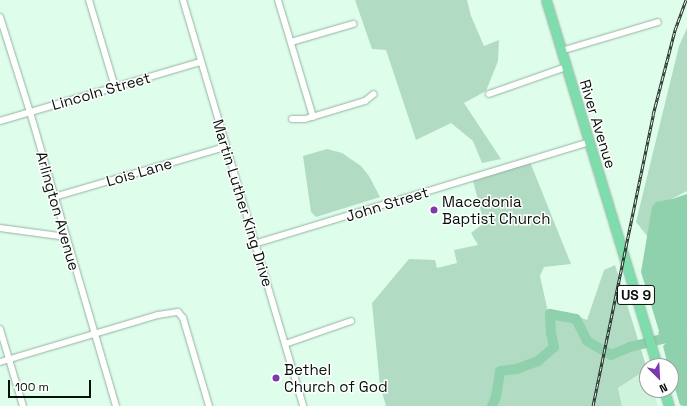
<!DOCTYPE html>
<style>
body{margin:0}
#map{position:relative;width:687px;height:406px;overflow:hidden;background:#defdeb;font-family:"Space Grotesk",sans-serif}
div>[style]{position:absolute}
.built>*{inset:0;background:#cdf3dd}
.green>*{inset:0;background:#b1dcc3}
.water>*{inset:0;background:#8fd1ad}
.river>*{height:10px;margin:-5px;padding:0 5px;transform-origin:5px;border-radius:5px;background:#8fd1ad}
.roads{filter:drop-shadow(0 0 1px #94b2a1) drop-shadow(0 0 1px #94b2a1)}
.minor>*{height:6px;margin:-3px;padding:0 3px;transform-origin:3px;border-radius:3px;background:#fff}
.highway>*{height:9px;margin:-4.5px;padding:0 4.5px;transform-origin:4.5px;border-radius:4.5px;background:#7eddac}
.rail>*{height:3px;margin-top:-1.5px;transform-origin:0;background:repeating-linear-gradient(90deg,#fff 0 4.5px,#26332c 0 9px);box-sizing:border-box;border-block:1px solid #26332c}
.dots>*{width:11px;height:11px;translate:-50% -50%;box-sizing:border-box;border:2px solid #fff;border-radius:50%}
span{translate:-50% -50%;white-space:nowrap;text-align:center;line-height:1.15;-webkit-text-stroke:3px #fff;paint-order:stroke}
.shield-label span{padding:1px 3px;background:#fff;border:1px solid;border-radius:3px;-webkit-text-stroke-width:0}
.shield-label{font-size:14px;color:#06100a;font-weight:700}
.street-label{font-size:15px;color:#06100a}
.poi-label{font-size:15px;color:#06100a}
.left{translate:0 -50%;text-align:left}
.north{position:absolute;left:639px;top:358px;width:40px;height:40px;box-sizing:border-box;background:#fff;border:1px solid #9b9f9d;border-radius:50%;rotate:156deg;font-size:11px;font-weight:700;line-height:16px;text-align:center;color:#06100a}
.north::after{content:'';display:block;margin:auto;width:14px;height:18px;background:#7a39ad;clip-path:polygon(50% 0,100% 100%,50% 72%,0 100%)}
.scale{position:absolute;left:8px;top:380px;width:83px;height:18px;box-sizing:border-box;border:2px solid #06100a;border-top:0;padding-left:5px;font-size:12px;line-height:14px;white-space:nowrap;color:#06100a;-webkit-text-stroke:3px #fff;paint-order:stroke}
</style>
<div id="map">
<div class="built">
<div style="clip-path:polygon(647px 369px,647px 390px,653px 390px,658px 406px,622px 406px,618px 388px)"></div>
</div>
<div class="green">
<div style="clip-path:polygon(355px 0,467px 0,471px 16px,484px 46px,499px 40px,498px 61px,486px 91px,464px 103px,501px 159px,482px 163px,473px 141px,451px 123px,416px 140px,386px 50px,372px 49px)"></div>
<div style="clip-path:polygon(687px 28px,687px 191px,658px 206px,648px 237px,636px 222px,679px 46px)"></div>
<div style="clip-path:polygon(327px 149px,342px 153px,361px 166px,369px 176px,380px 197px,316px 217px,311px 212px,303px 156px)"></div>
<div style="clip-path:polygon(528px 157px,571px 264px,544px 267px,540px 276px,548px 312px,567px 312px,587px 320px,604px 270px,615px 265px,647px 369px,618px 388px,622px 406px,386px 406px,380px 386px,372px 303px,409px 259px,435px 260px,437px 268px,457px 263px,454px 250px,478px 245px,471px 233px,484px 223px,472px 177px)"></div>
</div>
<div class="water">
<div style="clip-path:polygon(687px 194px,687px 406px,684px 406px,680px 405px,671px 375px,671px 366px,668px 366px,663px 346px,666px 343px,666px 338px,658px 334px,659px 331px,641px 272px,652px 207px,656px 202px,672px 199px)"></div>
</div>
<div class="river">
<div style="left:492px;top:406px;width:10px;rotate:-66deg"></div>
<div style="left:496px;top:397px;width:26px;rotate:-81deg"></div>
<div style="left:500px;top:371px;width:17px;rotate:-7deg"></div>
<div style="left:517px;top:369px;width:22px;rotate:-21deg"></div>
<div style="left:538px;top:361px;width:21px;rotate:-41deg"></div>
<div style="left:554px;top:347px;width:14px;rotate:-102deg"></div>
<div style="left:551px;top:333px;width:19px;rotate:-93deg"></div>
<div style="left:550px;top:314px;width:26px;rotate:11deg"></div>
<div style="left:576px;top:319px;width:25px;rotate:63deg"></div>
<div style="left:587px;top:341px;width:28px;rotate:30deg"></div>
<div style="left:611px;top:355px;width:21px;rotate:-23deg"></div>
<div style="left:630px;top:347px;width:37px;rotate:-14deg"></div>
<div style="left:666px;top:338px;width:12px;rotate:-5deg"></div>
</div>
<div class="roads">
<div class="minor">
<div style="left:89px;top:0;width:91px;rotate:73.4deg"></div>
<div style="left:183px;top:0;width:423px;rotate:73.5deg"></div>
<div style="left:278px;top:0;width:122px;rotate:73.3deg"></div>
<div style="left:0;top:17px;width:100px;rotate:72.5deg"></div>
<div style="left:30px;top:112px;width:306px;rotate:73.7deg"></div>
<div style="left:291px;top:42px;width:65px;rotate:-16.2deg"></div>
<div style="left:561px;top:51px;width:101px;rotate:-16.6deg"></div>
<div style="left:489px;top:94px;width:82px;rotate:-19.3deg"></div>
<div style="left:292px;top:119px;width:13px"></div>
<div style="left:305px;top:119px;width:63px;rotate:-16.7deg"></div>
<div style="left:365px;top:101px;width:11px;rotate:-38deg"></div>
<div style="left:0;top:121px;width:209px;rotate:-16.4deg"></div>
<div style="left:54px;top:197px;width:178px;rotate:-16.3deg"></div>
<div style="left:0;top:228px;width:67px;rotate:7.8deg"></div>
<div style="left:254px;top:244px;width:350px;rotate:-16.9deg"></div>
<div style="left:0;top:329px;width:80px;rotate:73.4deg"></div>
<div style="left:285px;top:344px;width:70px;rotate:-19.2deg"></div>
<div style="left:0;top:362px;width:165px;rotate:-16.6deg"></div>
<div style="left:158px;top:315px;width:20px;rotate:-9deg"></div>
<div style="left:178px;top:312px;width:8px;rotate:50deg"></div>
<div style="left:183px;top:318px;width:92px;rotate:73.5deg"></div>
</div>
<div class="highway">
<div style="left:546px;top:0;width:382px;rotate:73.1deg"></div>
<div style="left:664px;top:390px;width:17px;rotate:73deg"></div>
</div>
</div>
<div class="rail">
<div style="left:593px;top:406px;width:297px;rotate:-78.3deg"></div>
<div style="left:653px;top:115px;width:88px;rotate:-75.5deg"></div>
<div style="left:675px;top:30px;width:32px;rotate:-70deg"></div>
</div>
<div class="dots">
<div style="left:434px;top:210px;background:#7a39ad"></div>
<div style="left:276px;top:378px;background:#7a39ad"></div>
</div>
<div class="shield-label">
<span style="left:636px;top:295px">US 9</span>
</div>
<div class="street-label">
<span style="left:101px;top:91px;rotate:-16deg">Lincoln Street</span>
<span style="left:598px;top:124px;rotate:73deg">River Avenue</span>
<span style="left:139px;top:172px;rotate:-16deg">Lois Lane</span>
<span style="left:243px;top:203px;rotate:73deg">Martin Luther King Drive</span>
<span style="left:387px;top:204px;rotate:-17deg">John Street</span>
<span style="left:58px;top:211px;rotate:74deg">Arlington Avenue</span>
</div>
<div class="poi-label">
<span class="left" style="left:442px;top:210px">Macedonia<br>Baptist Church</span>
<span class="left" style="left:284px;top:378px">Bethel<br>Church of God</span>
</div>
<div class="north">N</div>
<div class="scale">100 m</div>
</div>
